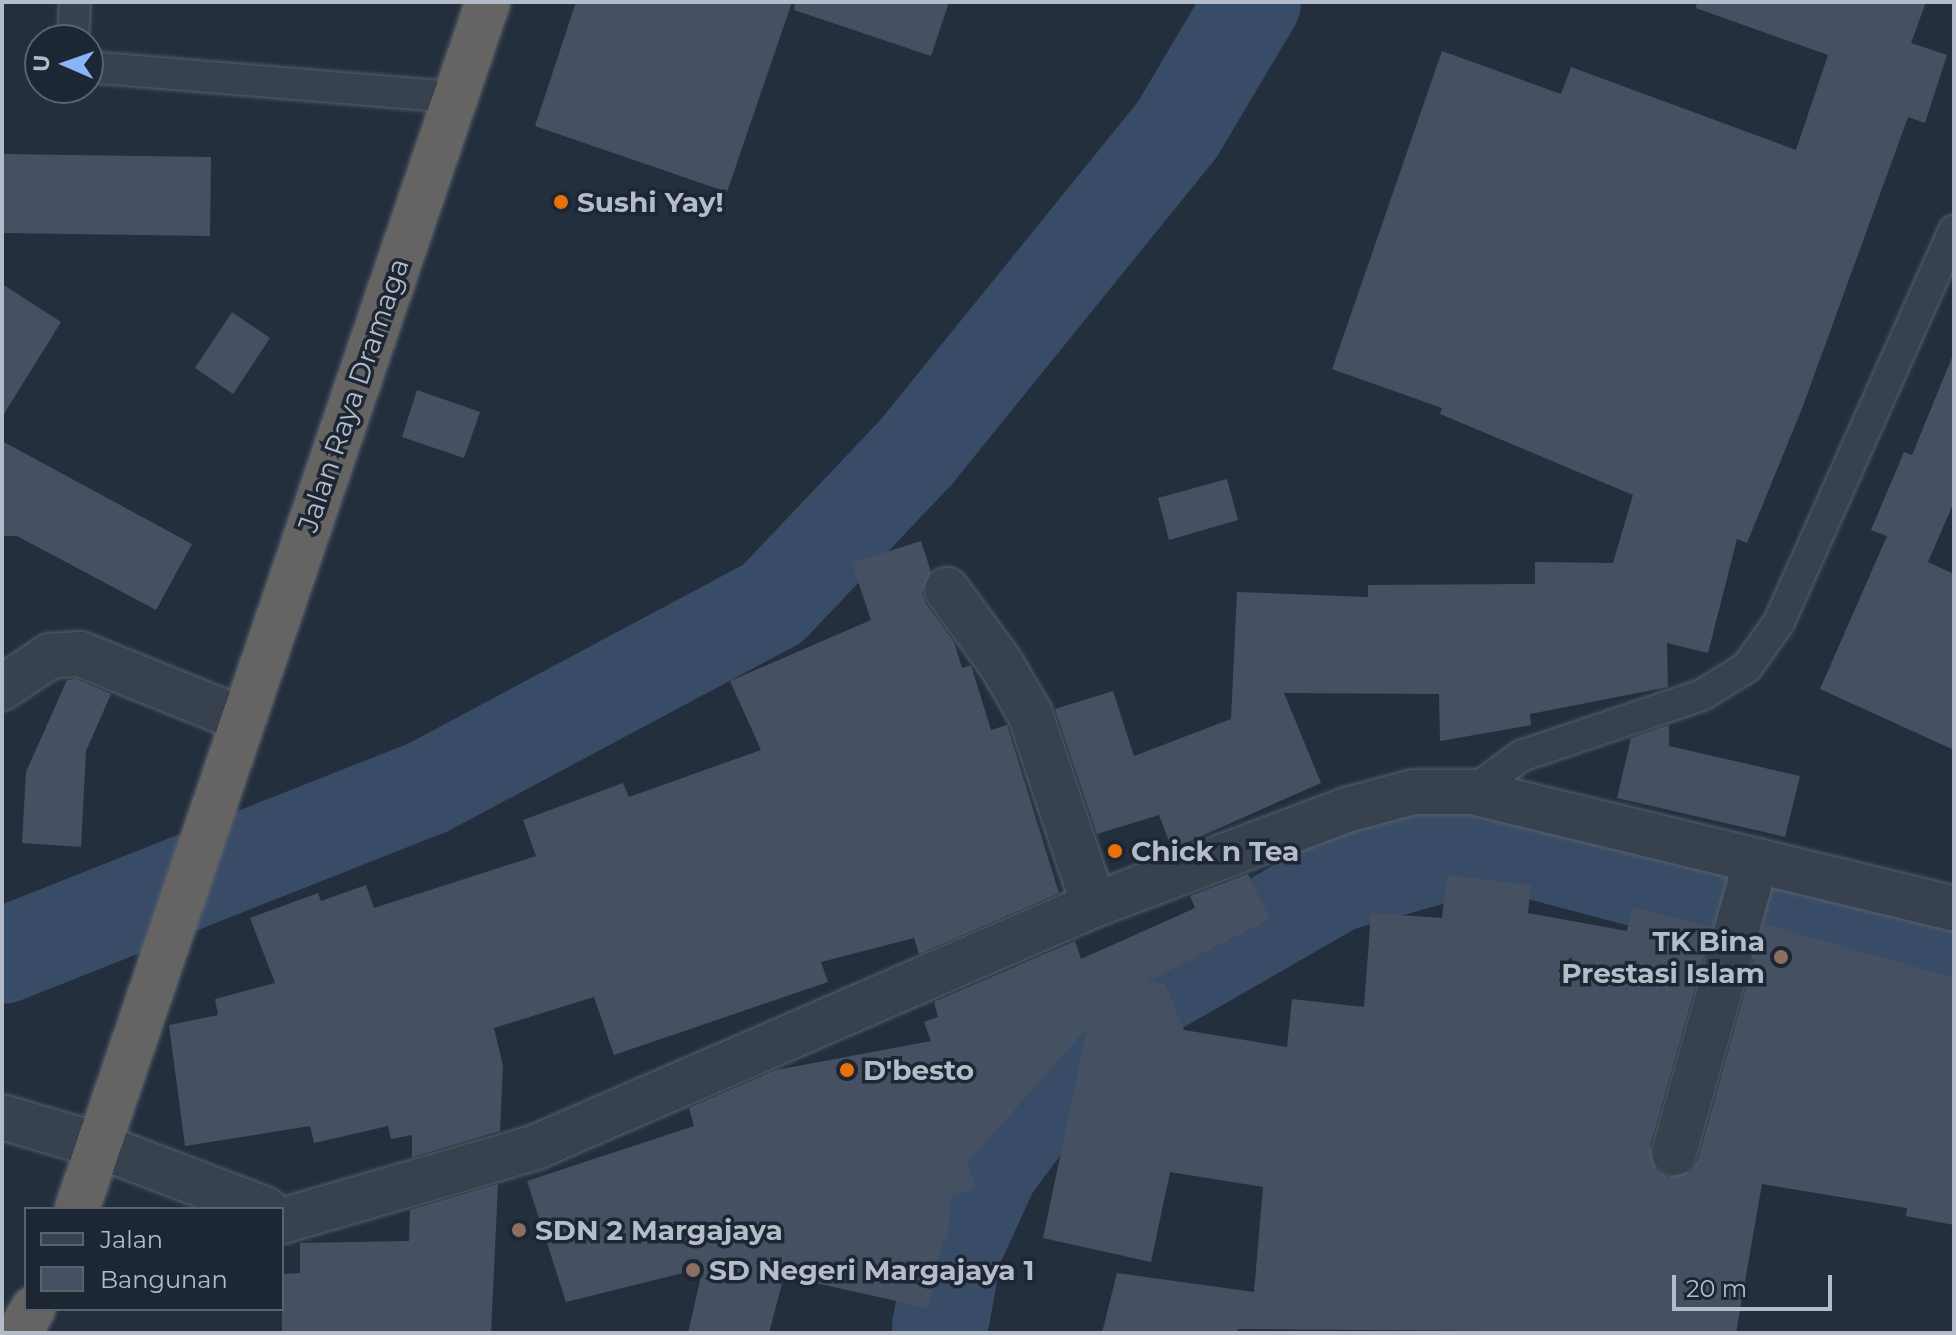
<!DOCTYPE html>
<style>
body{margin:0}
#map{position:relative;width:1956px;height:1335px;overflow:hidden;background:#242f3e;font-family:Montserrat,sans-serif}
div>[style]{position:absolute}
.river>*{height:96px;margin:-48px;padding:0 48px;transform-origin:48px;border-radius:48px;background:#394c67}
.building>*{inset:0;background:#455162}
.roads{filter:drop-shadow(0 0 2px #565f6c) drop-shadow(0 0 2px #565f6c)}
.service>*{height:30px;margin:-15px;padding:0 15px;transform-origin:15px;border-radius:15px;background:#38414e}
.minor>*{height:44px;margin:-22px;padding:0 22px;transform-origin:22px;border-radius:22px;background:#38414e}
.tertiary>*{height:44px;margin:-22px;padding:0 22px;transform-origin:22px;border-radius:22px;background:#38414e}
.trunk>*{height:44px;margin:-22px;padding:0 22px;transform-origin:22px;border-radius:22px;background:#656462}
.dots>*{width:22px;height:22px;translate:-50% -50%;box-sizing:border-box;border:4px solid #1d2633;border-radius:50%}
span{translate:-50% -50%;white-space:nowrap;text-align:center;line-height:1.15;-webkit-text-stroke:7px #1d2633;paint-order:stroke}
.poi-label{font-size:28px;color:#b4bcc9;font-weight:700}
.left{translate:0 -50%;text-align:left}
.right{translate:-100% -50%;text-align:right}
.street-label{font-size:28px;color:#b4bcc9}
.frame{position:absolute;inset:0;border:4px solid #b4bcc9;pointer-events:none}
.legend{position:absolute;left:24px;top:1207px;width:260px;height:104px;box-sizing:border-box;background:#1d2633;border:2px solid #59626f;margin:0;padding:10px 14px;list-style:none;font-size:24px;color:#b4bcc9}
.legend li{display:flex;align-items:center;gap:16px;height:40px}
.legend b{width:40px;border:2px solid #59626f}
.north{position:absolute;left:24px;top:24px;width:80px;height:80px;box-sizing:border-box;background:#1d2633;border:2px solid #59626f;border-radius:50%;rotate:272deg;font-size:22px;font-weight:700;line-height:32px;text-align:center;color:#b4bcc9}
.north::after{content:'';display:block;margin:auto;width:28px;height:36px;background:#8ab4f8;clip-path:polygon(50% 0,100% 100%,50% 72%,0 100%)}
.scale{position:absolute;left:1672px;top:1275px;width:160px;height:36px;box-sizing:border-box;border:4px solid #b4bcc9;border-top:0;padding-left:10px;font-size:24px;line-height:28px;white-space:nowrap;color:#b4bcc9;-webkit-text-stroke:6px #1d2633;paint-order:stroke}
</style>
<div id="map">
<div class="river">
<div style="left:2px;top:956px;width:457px;rotate:-21.6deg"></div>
<div style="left:427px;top:788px;width:392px;rotate:-28.1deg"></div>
<div style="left:773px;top:603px;width:209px;rotate:-46.5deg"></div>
<div style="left:917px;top:451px;width:413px;rotate:-51deg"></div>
<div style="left:1177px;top:130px;width:149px;rotate:-59.3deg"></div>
<div style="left:940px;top:1327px;width:79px;rotate:-79.8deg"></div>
<div style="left:954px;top:1249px;width:89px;rotate:-65.4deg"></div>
<div style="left:991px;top:1168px;width:186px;rotate:-53.3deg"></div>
<div style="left:1102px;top:1019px;width:271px;rotate:-29.9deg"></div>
<div style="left:1337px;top:884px;width:161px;rotate:-15.8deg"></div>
<div style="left:1492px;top:840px;width:478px;rotate:14.8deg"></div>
</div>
<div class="building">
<div style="clip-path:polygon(576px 2px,792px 2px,727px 192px,535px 126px)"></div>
<div style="clip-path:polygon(795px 2px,949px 2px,931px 56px,794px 10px)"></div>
<div style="clip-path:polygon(1697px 2px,1926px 2px,1911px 43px,1947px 55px,1925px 123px,1908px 117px,1803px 406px,1747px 543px,1737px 539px,1708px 653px,1667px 643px,1668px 687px,1530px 714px,1531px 725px,1440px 741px,1439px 694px,1284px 693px,1321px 783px,1172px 849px,1159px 815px,1097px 834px,1055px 709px,1113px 691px,1134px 756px,1231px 719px,1237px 592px,1368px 597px,1368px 585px,1535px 584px,1535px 562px,1613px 563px,1633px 495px,1440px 414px,1442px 408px,1332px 369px,1442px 51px,1561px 94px,1571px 67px,1796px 150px,1828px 55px,1696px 8px)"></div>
<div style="clip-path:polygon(2px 154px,211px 157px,210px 236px,2px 233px)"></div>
<div style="clip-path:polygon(2px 284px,61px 322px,2px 417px)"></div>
<div style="clip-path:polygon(232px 312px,270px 338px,233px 394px,195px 368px)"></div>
<div style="clip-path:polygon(1953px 355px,1954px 502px,1928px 562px,1954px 574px,1954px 750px,1820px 689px,1887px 536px,1871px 530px,1904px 452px,1912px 455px)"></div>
<div style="clip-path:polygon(417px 390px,480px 412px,464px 458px,402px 437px)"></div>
<div style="clip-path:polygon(2px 441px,192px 544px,156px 610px,17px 536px,2px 536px)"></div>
<div style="clip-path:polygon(1227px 479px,1238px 520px,1169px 540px,1158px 498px)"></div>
<div style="clip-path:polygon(921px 541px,931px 572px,922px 592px,926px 604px,954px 642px,962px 668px,971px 665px,991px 730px,1007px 725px,1059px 893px,919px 954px,914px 938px,821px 962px,828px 982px,614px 1055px,594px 997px,494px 1028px,503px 1066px,500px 1131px,412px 1157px,412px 1135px,391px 1139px,388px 1126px,314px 1143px,310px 1126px,185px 1146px,169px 1025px,218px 1015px,215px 999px,275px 983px,250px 918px,318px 893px,321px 901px,366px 885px,374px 908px,536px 856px,523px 820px,623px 783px,629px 797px,761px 750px,730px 681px,871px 620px,852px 563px)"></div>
<div style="clip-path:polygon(76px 679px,111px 694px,86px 751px,81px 847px,22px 843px,26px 772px,67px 680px)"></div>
<div style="clip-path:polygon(1669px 725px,1669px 746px,1800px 776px,1785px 837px,1617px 798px,1631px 738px)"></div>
<div style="clip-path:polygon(1248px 874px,1270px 919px,1146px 982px,1165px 984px,1184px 1030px,1287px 1047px,1292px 999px,1364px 1007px,1371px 913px,1442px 918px,1447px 875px,1531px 885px,1528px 913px,1627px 931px,1632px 907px,1712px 927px,1650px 1146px,1656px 1170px,1668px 1177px,1691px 1171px,1698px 1160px,1764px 924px,1954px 978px,1954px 1225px,1906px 1216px,1907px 1208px,1762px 1184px,1736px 1333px,1238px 1329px,1237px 1333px,1102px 1333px,1117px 1273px,1254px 1292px,1263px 1187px,1170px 1172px,1151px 1262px,1043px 1238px,1087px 1028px,967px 1163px,976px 1187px,951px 1197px,947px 1240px,943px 1239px,928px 1308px,784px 1276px,769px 1333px,688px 1333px,703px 1268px,566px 1302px,527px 1181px,694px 1126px,689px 1108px,776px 1070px,931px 1041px,924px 1022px,938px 1017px,934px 1002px,1075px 941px,1081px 959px,1195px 908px,1190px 896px)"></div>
<div style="clip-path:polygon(498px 1184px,491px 1333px,282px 1333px,282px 1274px,300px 1273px,300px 1243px,409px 1241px,410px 1210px)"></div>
</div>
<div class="roads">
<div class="service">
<div style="left:73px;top:40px;width:38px;rotate:-87deg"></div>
<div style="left:88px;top:67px;width:369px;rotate:4.7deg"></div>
<div style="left:1472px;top:792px;width:61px;rotate:-36.3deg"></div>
<div style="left:1521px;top:756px;width:191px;rotate:-18.6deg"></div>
<div style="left:1702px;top:695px;width:53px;rotate:-31.9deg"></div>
<div style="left:1747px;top:667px;width:55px;rotate:-54.6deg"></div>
<div style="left:1779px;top:622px;width:429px;rotate:-65.9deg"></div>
</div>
<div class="minor">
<div style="left:947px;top:590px;width:92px;rotate:53.9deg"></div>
<div style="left:1001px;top:664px;width:58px;rotate:59.9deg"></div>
<div style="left:1030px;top:714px;width:201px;rotate:71.5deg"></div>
<div style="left:2px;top:688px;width:58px;rotate:-33.7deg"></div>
<div style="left:50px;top:656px;width:30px;rotate:-4deg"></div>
<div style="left:80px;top:654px;width:174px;rotate:22deg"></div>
<div style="left:2px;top:1117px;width:99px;rotate:16.4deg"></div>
<div style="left:1674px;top:1153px;width:303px;rotate:-74.3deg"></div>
</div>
<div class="tertiary">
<div style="left:97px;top:1145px;width:180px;rotate:20.9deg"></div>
<div style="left:282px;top:1221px;width:265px;rotate:-16.2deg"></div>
<div style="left:536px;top:1147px;width:608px;rotate:-23.45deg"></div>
<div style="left:1094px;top:905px;width:273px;rotate:-20.6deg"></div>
<div style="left:1350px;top:809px;width:66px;rotate:-14.9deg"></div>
<div style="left:1414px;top:792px;width:58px"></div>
<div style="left:1472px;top:792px;width:496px;rotate:13.6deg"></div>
</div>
<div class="trunk">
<div style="left:77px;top:1209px;width:1275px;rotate:-71.2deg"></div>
<div style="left:19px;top:1333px;width:28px;rotate:-60deg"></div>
</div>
</div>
<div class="dots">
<div style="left:561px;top:202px;background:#e8710a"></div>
<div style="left:1115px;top:851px;background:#e8710a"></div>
<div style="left:1781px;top:957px;background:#8d6e63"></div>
<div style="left:847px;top:1070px;background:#e8710a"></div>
<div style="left:519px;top:1230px;background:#8d6e63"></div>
<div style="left:693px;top:1270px;background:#8d6e63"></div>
</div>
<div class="poi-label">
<span class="left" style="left:577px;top:202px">Sushi Yay!</span>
<span class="left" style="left:1131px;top:851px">Chick n Tea</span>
<span class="right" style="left:1765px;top:957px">TK Bina<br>Prestasi Islam</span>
<span class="left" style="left:863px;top:1070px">D'besto</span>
<span class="left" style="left:535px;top:1230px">SDN 2 Margajaya</span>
<span class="left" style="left:709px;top:1270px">SD Negeri Margajaya 1</span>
</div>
<div class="street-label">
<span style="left:353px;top:395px;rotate:-71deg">Jalan Raya Dramaga</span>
</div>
<div class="frame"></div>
<ul class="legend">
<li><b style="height:10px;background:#38414e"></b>Jalan</li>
<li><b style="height:22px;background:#455162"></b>Bangunan</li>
</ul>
<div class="north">U</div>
<div class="scale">20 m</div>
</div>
